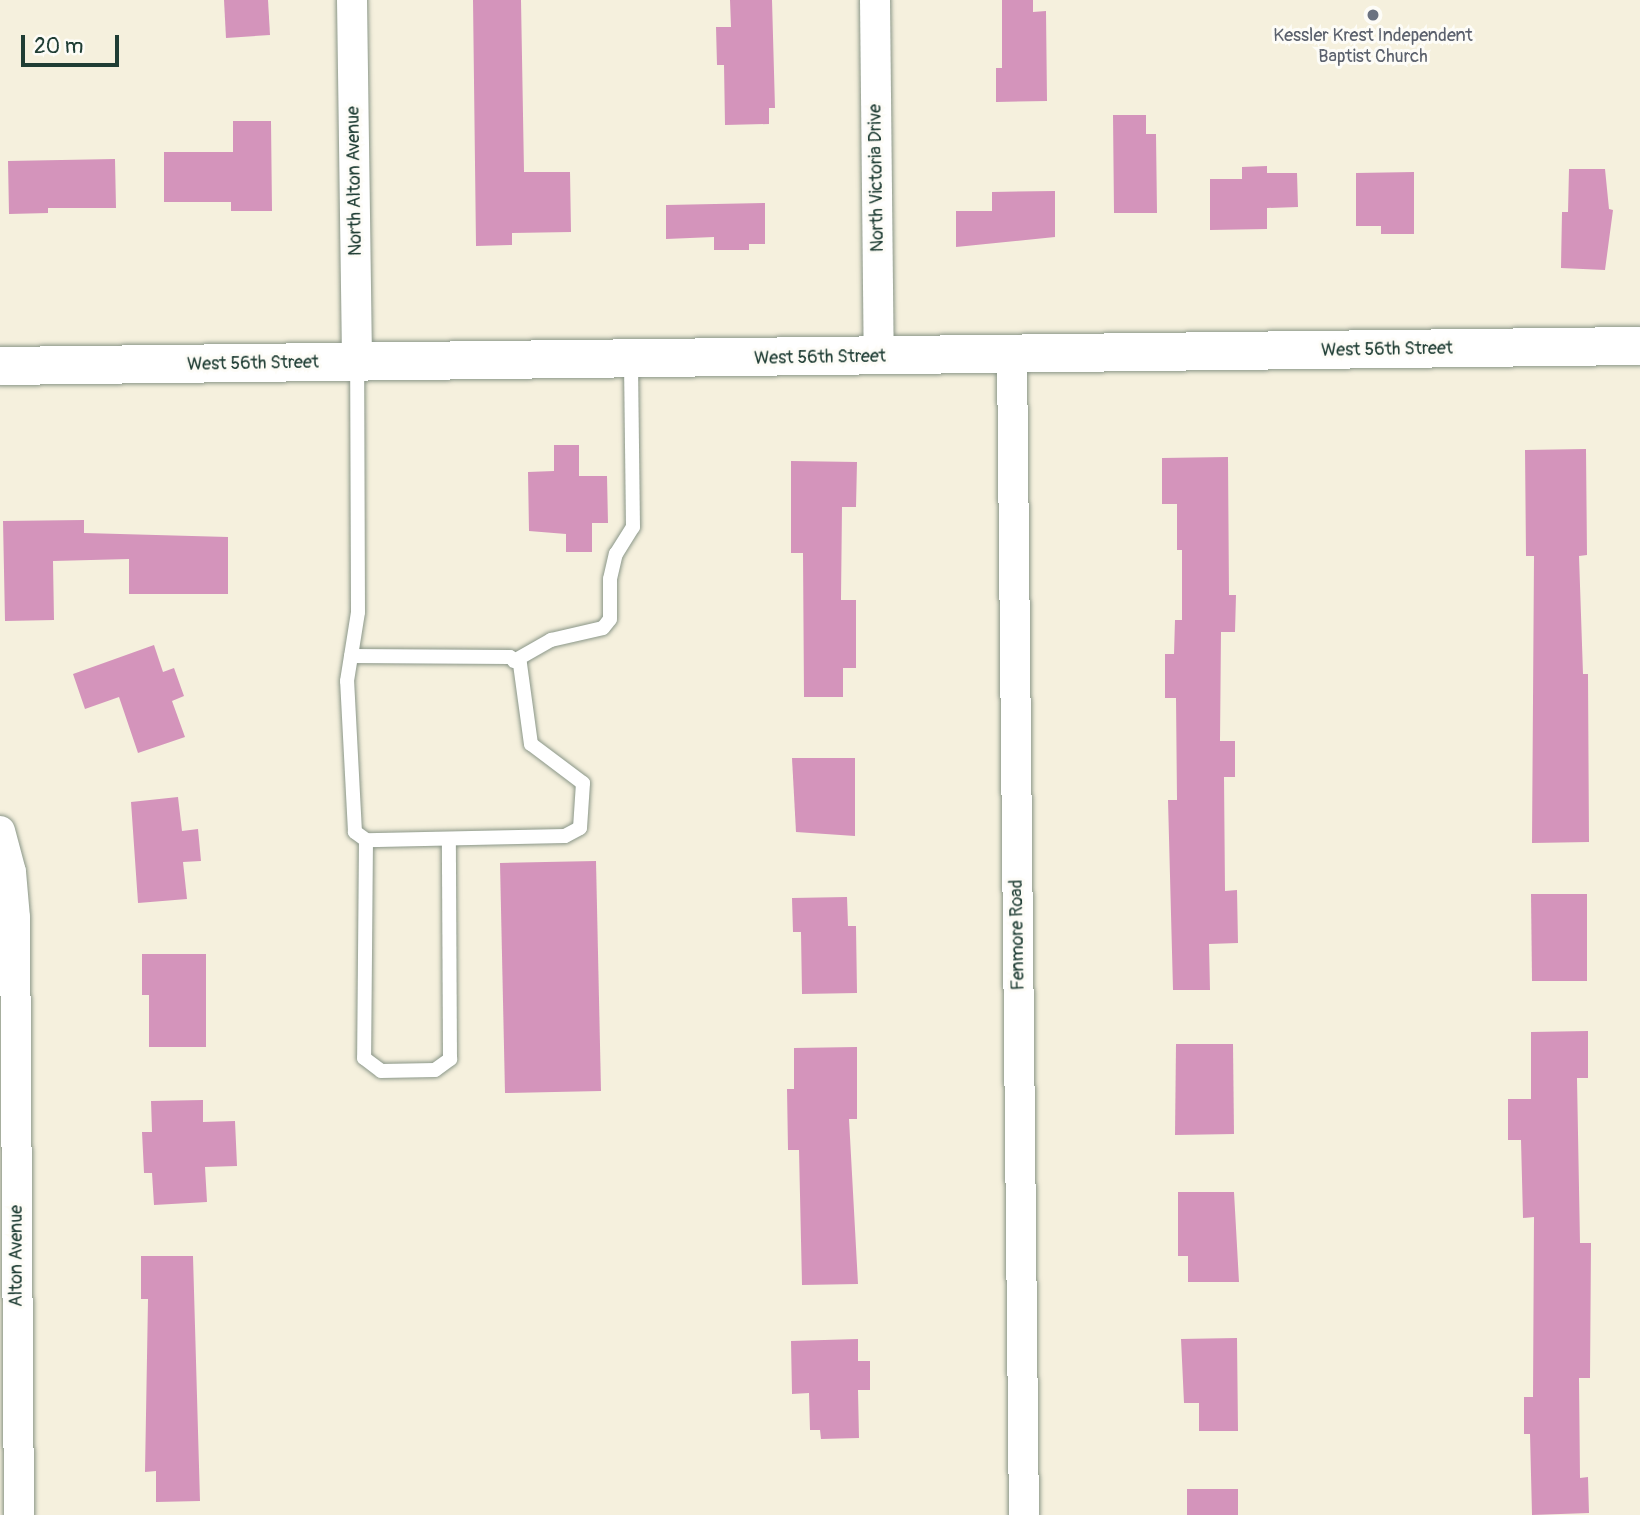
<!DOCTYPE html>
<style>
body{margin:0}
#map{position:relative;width:1640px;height:1515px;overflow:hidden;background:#f5f0dd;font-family:Pangolin,sans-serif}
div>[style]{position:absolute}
.building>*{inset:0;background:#d494bb}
.roads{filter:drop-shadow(0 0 2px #8a9688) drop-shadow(0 0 2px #8a9688)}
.lane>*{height:14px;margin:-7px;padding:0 7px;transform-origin:7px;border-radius:7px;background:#fff}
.street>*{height:30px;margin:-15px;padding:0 15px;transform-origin:15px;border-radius:15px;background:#fff}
.primary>*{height:38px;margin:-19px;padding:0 19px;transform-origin:19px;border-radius:19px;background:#fff}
.dots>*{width:19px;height:19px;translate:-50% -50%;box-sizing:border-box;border:4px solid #fdfcf7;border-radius:50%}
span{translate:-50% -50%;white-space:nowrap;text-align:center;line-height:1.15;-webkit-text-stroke:6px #fdfcf7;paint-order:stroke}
.worship-label{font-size:18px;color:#5b616d}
.street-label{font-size:18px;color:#1f3d34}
.scale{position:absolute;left:21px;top:35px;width:98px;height:32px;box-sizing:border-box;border:4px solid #1f3d34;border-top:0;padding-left:9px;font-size:21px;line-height:24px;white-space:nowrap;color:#1f3d34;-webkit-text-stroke:5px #fdfcf7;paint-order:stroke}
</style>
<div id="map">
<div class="building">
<div style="clip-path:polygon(224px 0,268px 0,270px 35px,226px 38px)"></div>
<div style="clip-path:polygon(473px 0,521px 0,524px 172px,570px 172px,571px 232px,512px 233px,512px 245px,476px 246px)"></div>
<div style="clip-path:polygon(730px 0,772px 0,775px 108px,769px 108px,769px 124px,725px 125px,724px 65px,717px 65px,716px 27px,731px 27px)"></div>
<div style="clip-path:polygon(1002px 0,1033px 0,1033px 12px,1046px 11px,1047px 101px,996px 102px,996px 68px,1002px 68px)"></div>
<div style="clip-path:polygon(1113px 115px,1146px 115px,1146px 134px,1156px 134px,1157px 213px,1114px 213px)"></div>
<div style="clip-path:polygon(233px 121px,271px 121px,272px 211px,231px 211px,231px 202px,164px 202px,164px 152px,233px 152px)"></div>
<div style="clip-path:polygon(115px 159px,116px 208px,48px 208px,48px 213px,9px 214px,8px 161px)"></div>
<div style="clip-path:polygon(1267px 166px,1267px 173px,1297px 173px,1298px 207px,1267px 208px,1267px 229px,1210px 230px,1210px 179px,1242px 179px,1242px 167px)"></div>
<div style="clip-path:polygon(1569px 169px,1605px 169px,1609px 209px,1613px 210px,1605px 270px,1561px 268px,1562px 212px,1568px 212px)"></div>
<div style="clip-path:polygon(1414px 172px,1414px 234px,1381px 234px,1381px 226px,1356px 226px,1356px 173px)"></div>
<div style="clip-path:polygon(1055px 191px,1055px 237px,956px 247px,956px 211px,992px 211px,992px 192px)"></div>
<div style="clip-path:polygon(765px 203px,765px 244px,749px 244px,749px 250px,714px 250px,714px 237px,666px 239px,666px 205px)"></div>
<div style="clip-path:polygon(554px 445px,579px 445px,579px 476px,607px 476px,608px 523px,592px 523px,592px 552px,566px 552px,566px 534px,529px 531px,528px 472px,554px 471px)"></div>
<div style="clip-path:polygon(1586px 449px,1587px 555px,1579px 556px,1583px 674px,1588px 674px,1589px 842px,1532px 843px,1534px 556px,1526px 556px,1525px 450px)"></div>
<div style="clip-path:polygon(1228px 457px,1229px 595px,1236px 595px,1235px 632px,1221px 632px,1220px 741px,1235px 741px,1235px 777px,1224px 777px,1225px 891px,1237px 890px,1238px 943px,1209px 944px,1210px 990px,1173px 990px,1168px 800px,1177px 800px,1176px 698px,1165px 698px,1165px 654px,1174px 654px,1175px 620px,1182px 620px,1182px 550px,1177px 550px,1177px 504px,1162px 504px,1162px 458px)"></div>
<div style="clip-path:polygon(791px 461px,857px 462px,856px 507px,842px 507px,841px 600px,856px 600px,856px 668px,843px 668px,843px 697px,804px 697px,803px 553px,791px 553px)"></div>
<div style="clip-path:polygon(84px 520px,84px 533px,228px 537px,228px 594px,129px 594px,129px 559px,53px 561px,54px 620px,5px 621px,3px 521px)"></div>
<div style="clip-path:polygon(154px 645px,163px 672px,174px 668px,184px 696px,172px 701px,185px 737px,138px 753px,119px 697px,85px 709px,73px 674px)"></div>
<div style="clip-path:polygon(792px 758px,855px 758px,855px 836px,796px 832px)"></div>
<div style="clip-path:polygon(178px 797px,182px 831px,198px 829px,201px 861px,183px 862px,187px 899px,138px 903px,131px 802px)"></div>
<div style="clip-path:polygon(596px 861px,601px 1091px,505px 1093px,500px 863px)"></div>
<div style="clip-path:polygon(1531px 894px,1587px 894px,1587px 981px,1532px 981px)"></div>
<div style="clip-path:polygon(847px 897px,848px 926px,856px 926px,857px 993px,802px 994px,801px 932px,793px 932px,792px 898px)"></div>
<div style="clip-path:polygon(142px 954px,206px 954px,206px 1047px,149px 1047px,149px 995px,142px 995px)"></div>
<div style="clip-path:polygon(1588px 1031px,1588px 1078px,1577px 1078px,1580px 1243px,1591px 1243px,1590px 1378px,1579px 1378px,1580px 1478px,1588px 1477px,1589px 1513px,1532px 1515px,1530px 1434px,1524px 1434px,1524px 1397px,1533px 1397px,1534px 1217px,1523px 1218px,1521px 1140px,1508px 1140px,1508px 1099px,1531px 1099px,1531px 1032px)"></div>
<div style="clip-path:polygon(1176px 1044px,1233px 1044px,1234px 1134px,1175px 1135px)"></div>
<div style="clip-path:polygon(857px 1047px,857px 1119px,849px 1119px,858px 1284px,802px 1285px,799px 1150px,788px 1150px,787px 1089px,794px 1089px,794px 1048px)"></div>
<div style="clip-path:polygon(203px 1100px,203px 1122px,235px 1121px,237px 1166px,205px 1167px,207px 1202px,154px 1205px,152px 1173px,144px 1173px,142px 1132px,152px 1132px,151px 1101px)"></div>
<div style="clip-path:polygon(1178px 1192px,1234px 1192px,1239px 1282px,1188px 1282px,1188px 1256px,1178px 1256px)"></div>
<div style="clip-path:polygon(141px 1256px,193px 1256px,200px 1501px,156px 1502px,156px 1471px,145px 1472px,148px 1299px,141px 1299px)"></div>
<div style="clip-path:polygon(1237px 1338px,1238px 1431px,1199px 1431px,1199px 1403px,1184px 1403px,1181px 1339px)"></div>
<div style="clip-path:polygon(858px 1339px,858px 1361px,870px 1361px,870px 1390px,858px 1390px,859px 1438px,821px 1439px,820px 1430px,810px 1430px,809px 1393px,792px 1394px,791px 1341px)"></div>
<div style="clip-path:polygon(1187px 1489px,1238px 1489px,1238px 1515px,1187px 1515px)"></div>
</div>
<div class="roads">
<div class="lane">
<div style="left:351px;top:656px;width:159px;rotate:0.4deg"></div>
<div style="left:510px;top:657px;width:12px;rotate:35deg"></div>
<div style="left:520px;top:664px;width:81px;rotate:82.2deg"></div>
<div style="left:531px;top:744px;width:65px;rotate:36.9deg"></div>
<div style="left:583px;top:783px;width:45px;rotate:93.8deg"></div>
<div style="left:580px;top:828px;width:17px;rotate:152deg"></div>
<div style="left:565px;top:836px;width:199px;rotate:178.8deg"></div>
<div style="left:366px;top:840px;width:14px;rotate:-144deg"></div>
<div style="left:355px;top:832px;width:151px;rotate:-93deg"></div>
<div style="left:347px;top:681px;width:70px;rotate:-80.9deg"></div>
<div style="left:358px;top:612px;width:248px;rotate:-90.2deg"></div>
<div style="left:514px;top:661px;width:43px;rotate:-29.6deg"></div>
<div style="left:551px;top:640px;width:53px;rotate:-13deg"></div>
<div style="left:603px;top:628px;width:11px;rotate:-52deg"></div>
<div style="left:610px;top:619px;width:40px;rotate:-90deg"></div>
<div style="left:610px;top:579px;width:26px;rotate:-77deg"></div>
<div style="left:616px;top:554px;width:32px;rotate:-58deg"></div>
<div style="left:633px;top:527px;width:166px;rotate:-90.7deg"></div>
<div style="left:366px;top:840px;width:218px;rotate:90.5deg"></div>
<div style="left:364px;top:1058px;width:21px;rotate:37deg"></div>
<div style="left:381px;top:1071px;width:54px;rotate:-1.1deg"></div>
<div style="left:435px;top:1070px;width:19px;rotate:-36deg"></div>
<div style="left:450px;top:1059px;width:220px;rotate:-90.3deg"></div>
</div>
<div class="street">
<div style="left:352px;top:0;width:363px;rotate:89.2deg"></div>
<div style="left:875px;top:0;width:357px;rotate:89.4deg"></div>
<div style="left:1012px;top:356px;width:1159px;rotate:89.41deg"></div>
<div style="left:0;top:831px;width:42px;rotate:75deg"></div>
<div style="left:11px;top:872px;width:46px;rotate:85deg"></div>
<div style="left:15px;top:918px;width:597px;rotate:89.62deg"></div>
</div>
<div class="primary">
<div style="left:0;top:366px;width:1640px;rotate:-0.7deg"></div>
</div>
</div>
<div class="dots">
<div style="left:1373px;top:15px;background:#6b7280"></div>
</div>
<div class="worship-label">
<span style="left:1373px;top:47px">Kessler Krest Independent<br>Baptist Church</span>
</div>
<div class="street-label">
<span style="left:877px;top:178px;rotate:-91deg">North Victoria Drive</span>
<span style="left:355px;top:181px;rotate:-91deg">North Alton Avenue</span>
<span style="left:1387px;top:350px;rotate:-1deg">West 56th Street</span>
<span style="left:820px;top:358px;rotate:-1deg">West 56th Street</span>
<span style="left:253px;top:364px;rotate:-1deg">West 56th Street</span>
<span style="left:1018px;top:935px;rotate:-91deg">Fenmore Road</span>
<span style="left:17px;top:1256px;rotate:-90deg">Alton Avenue</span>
</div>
<div class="scale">20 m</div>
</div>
